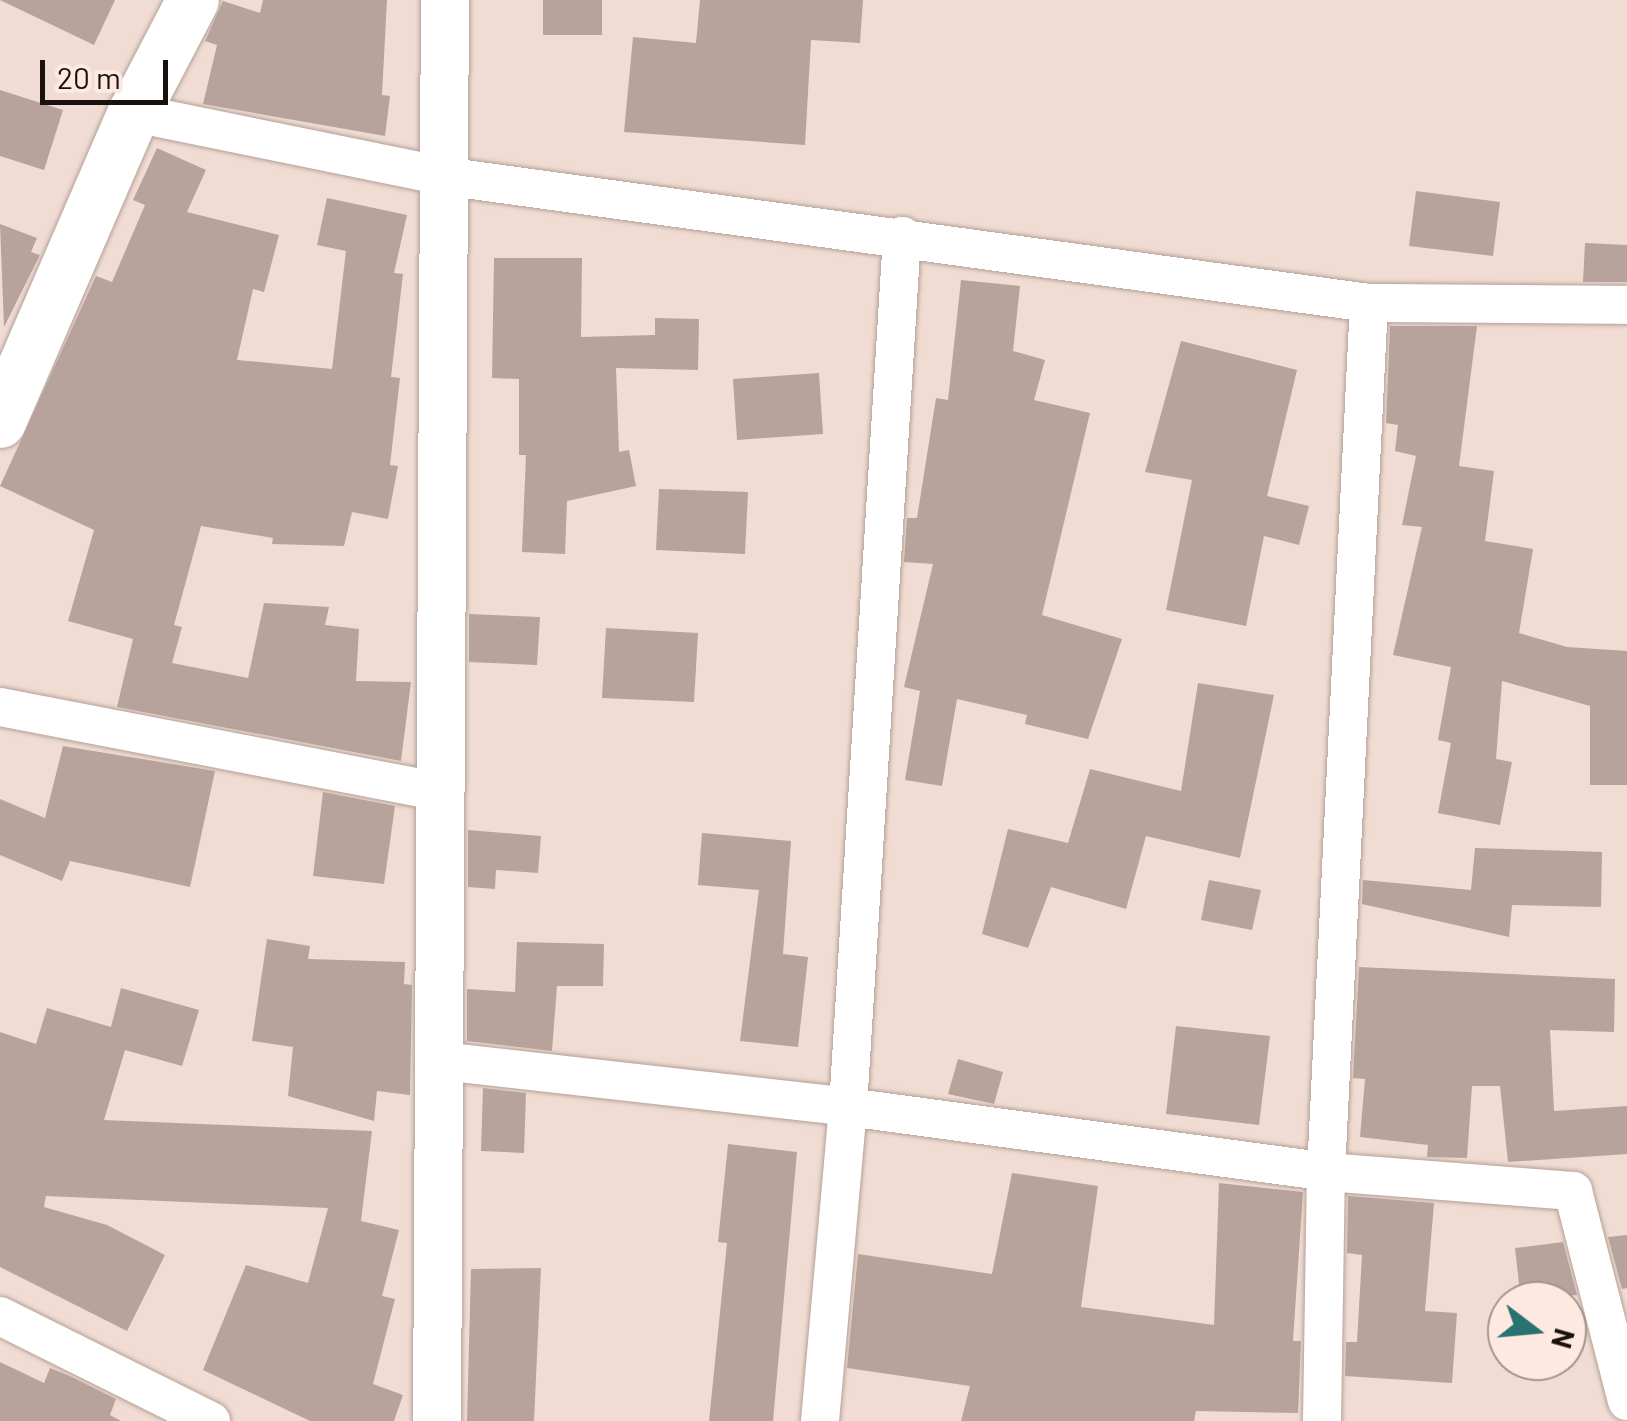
<!DOCTYPE html>
<style>
body{margin:0}
#map{position:relative;width:1627px;height:1421px;overflow:hidden;background:#f1dcd3;font-family:Barlow,sans-serif}
div>[style]{position:absolute}
.building>*{inset:0;background:#b7a39c}
.roads{filter:drop-shadow(0 0 2px #b3a098) drop-shadow(0 0 2px #b3a098)}
.minor>*{height:38px;margin:-19px;padding:0 19px;transform-origin:19px;border-radius:19px;background:#fff}
.tertiary>*{height:48px;margin:-24px;padding:0 24px;transform-origin:24px;border-radius:24px;background:#fff}
.secondary>*{height:52px;margin:-26px;padding:0 26px;transform-origin:26px;border-radius:26px;background:#fff}
span{translate:-50% -50%;white-space:nowrap;text-align:center;line-height:1.15;-webkit-text-stroke:10px #fee9e0;paint-order:stroke}
.north{position:absolute;left:1487px;top:1281px;width:100px;height:100px;box-sizing:border-box;background:#fee9e0;border:2px solid #a2938c;border-radius:50%;rotate:106deg;font-size:28px;font-weight:700;line-height:40px;text-align:center;color:#18110e}
.north::after{content:'';display:block;margin:auto;width:35px;height:45px;background:#287371;clip-path:polygon(50% 0,100% 100%,50% 72%,0 100%)}
.scale{position:absolute;left:40px;top:60px;width:128px;height:45px;box-sizing:border-box;border:5px solid #18110e;border-top:0;padding-left:12px;font-size:30px;line-height:35px;white-space:nowrap;color:#18110e;-webkit-text-stroke:8px #fee9e0;paint-order:stroke}
</style>
<div id="map">
<div class="building">
<div style="clip-path:polygon(0 0,115px 0,94px 45px)"></div>
<div style="clip-path:polygon(263px 0,387px 0,382px 95px,390px 96px,385px 136px,203px 104px,217px 45px,205px 41px,223px 1px,260px 13px)"></div>
<div style="clip-path:polygon(543px 0,602px 0,602px 35px,543px 35px)"></div>
<div style="clip-path:polygon(700px 0,863px 0,860px 43px,811px 40px,805px 145px,624px 132px,633px 37px,696px 43px)"></div>
<div style="clip-path:polygon(0 90px,63px 110px,44px 170px,0 156px)"></div>
<div style="clip-path:polygon(157px 148px,206px 170px,187px 212px,279px 235px,264px 292px,253px 289px,237px 360px,332px 369px,346px 251px,317px 245px,327px 198px,407px 215px,394px 273px,403px 274px,391px 377px,400px 378px,390px 465px,398px 466px,388px 519px,352px 512px,344px 546px,272px 544px,273px 538px,201px 526px,174px 625px,182px 627px,172px 663px,248px 678px,264px 603px,329px 607px,325px 625px,359px 629px,356px 681px,411px 682px,401px 761px,117px 707px,133px 639px,68px 621px,94px 530px,0 486px,96px 276px,112px 282px,145px 205px,133px 200px)"></div>
<div style="clip-path:polygon(1416px 191px,1500px 202px,1493px 256px,1409px 246px)"></div>
<div style="clip-path:polygon(0 224px,37px 238px,31px 252px,40px 255px,4px 327px)"></div>
<div style="clip-path:polygon(1585px 243px,1627px 245px,1627px 282px,1583px 282px)"></div>
<div style="clip-path:polygon(494px 258px,582px 258px,581px 337px,655px 335px,655px 318px,699px 319px,698px 370px,616px 368px,619px 452px,629px 450px,636px 486px,567px 501px,565px 554px,522px 552px,526px 455px,519px 455px,519px 379px,492px 378px)"></div>
<div style="clip-path:polygon(961px 280px,1020px 286px,1013px 351px,1045px 360px,1034px 400px,1090px 413px,1042px 615px,1122px 639px,1088px 739px,1025px 724px,1027px 715px,957px 699px,942px 786px,905px 780px,920px 691px,904px 687px,933px 564px,904px 562px,907px 518px,917px 518px,936px 398px,948px 400px)"></div>
<div style="clip-path:polygon(1390px 326px,1477px 326px,1459px 466px,1494px 471px,1485px 541px,1533px 549px,1519px 633px,1567px 647px,1627px 651px,1627px 785px,1590px 785px,1590px 706px,1502px 681px,1496px 759px,1512px 762px,1500px 825px,1438px 813px,1451px 743px,1438px 740px,1451px 667px,1393px 655px,1422px 527px,1402px 525px,1416px 456px,1395px 451px,1398px 425px,1386px 423px)"></div>
<div style="clip-path:polygon(1181px 341px,1297px 370px,1267px 496px,1309px 506px,1299px 545px,1264px 536px,1246px 626px,1166px 610px,1192px 480px,1145px 472px)"></div>
<div style="clip-path:polygon(819px 373px,823px 434px,737px 440px,733px 379px)"></div>
<div style="clip-path:polygon(659px 489px,748px 492px,745px 554px,656px 550px)"></div>
<div style="clip-path:polygon(469px 614px,540px 617px,537px 665px,469px 662px)"></div>
<div style="clip-path:polygon(606px 628px,698px 633px,694px 702px,602px 698px)"></div>
<div style="clip-path:polygon(1198px 683px,1274px 695px,1240px 858px,1146px 836px,1126px 909px,1051px 887px,1028px 948px,982px 934px,1008px 829px,1068px 843px,1090px 769px,1181px 791px)"></div>
<div style="clip-path:polygon(63px 746px,215px 771px,190px 887px,70px 861px,62px 881px,0 855px,0 799px,45px 818px)"></div>
<div style="clip-path:polygon(323px 792px,395px 806px,384px 884px,313px 876px)"></div>
<div style="clip-path:polygon(468px 830px,541px 836px,538px 873px,496px 870px,495px 889px,468px 887px)"></div>
<div style="clip-path:polygon(702px 833px,791px 841px,783px 954px,808px 957px,798px 1047px,740px 1041px,759px 890px,698px 885px)"></div>
<div style="clip-path:polygon(1475px 848px,1602px 852px,1601px 907px,1512px 905px,1509px 937px,1362px 904px,1363px 880px,1471px 890px)"></div>
<div style="clip-path:polygon(1209px 880px,1261px 890px,1252px 930px,1201px 920px)"></div>
<div style="clip-path:polygon(267px 939px,310px 946px,308px 959px,405px 962px,404px 984px,412px 985px,410px 1095px,377px 1091px,374px 1121px,288px 1096px,293px 1047px,252px 1041px)"></div>
<div style="clip-path:polygon(517px 942px,604px 944px,603px 986px,557px 986px,552px 1051px,467px 1041px,467px 989px,515px 992px)"></div>
<div style="clip-path:polygon(1359px 967px,1615px 979px,1614px 1032px,1550px 1030px,1554px 1111px,1627px 1106px,1627px 1154px,1508px 1162px,1500px 1086px,1472px 1086px,1467px 1158px,1427px 1157px,1428px 1145px,1360px 1137px,1365px 1079px,1353px 1078px)"></div>
<div style="clip-path:polygon(121px 988px,199px 1010px,182px 1066px,125px 1050px,104px 1120px,372px 1131px,361px 1221px,399px 1230px,382px 1296px,395px 1299px,373px 1384px,403px 1395px,394px 1421px,310px 1421px,203px 1370px,246px 1265px,308px 1283px,328px 1208px,46px 1196px,44px 1207px,107px 1225px,165px 1255px,127px 1331px,0 1267px,0 1032px,36px 1044px,47px 1008px,111px 1027px)"></div>
<div style="clip-path:polygon(1176px 1026px,1270px 1036px,1259px 1125px,1166px 1114px)"></div>
<div style="clip-path:polygon(958px 1059px,1003px 1072px,994px 1104px,948px 1094px)"></div>
<div style="clip-path:polygon(483px 1088px,526px 1093px,524px 1153px,481px 1151px)"></div>
<div style="clip-path:polygon(728px 1144px,797px 1152px,773px 1421px,709px 1421px,727px 1243px,718px 1242px)"></div>
<div style="clip-path:polygon(1012px 1173px,1098px 1186px,1081px 1307px,1214px 1325px,1219px 1183px,1303px 1192px,1293px 1341px,1301px 1341px,1298px 1413px,1196px 1411px,1194px 1421px,961px 1421px,970px 1386px,847px 1368px,858px 1254px,992px 1274px)"></div>
<div style="clip-path:polygon(1348px 1196px,1434px 1203px,1425px 1311px,1457px 1313px,1452px 1383px,1345px 1376px,1346px 1342px,1357px 1342px,1362px 1255px,1347px 1253px)"></div>
<div style="clip-path:polygon(1627px 1235px,1627px 1288px,1622px 1289px,1608px 1237px)"></div>
<div style="clip-path:polygon(1563px 1242px,1577px 1295px,1521px 1301px,1515px 1248px)"></div>
<div style="clip-path:polygon(541px 1268px,534px 1421px,467px 1421px,471px 1269px)"></div>
<div style="clip-path:polygon(0 1362px,44px 1383px,50px 1368px,70px 1376px,116px 1399px,110px 1415px,121px 1421px,0 1421px)"></div>
</div>
<div class="roads">
<div class="minor">
<div style="left:134px;top:113px;width:315px;rotate:11.5deg"></div>
<div style="left:443px;top:176px;width:935px;rotate:7.81deg"></div>
<div style="left:1369px;top:303px;width:258px;rotate:0.4deg"></div>
<div style="left:0;top:707px;width:451px;rotate:10.9deg"></div>
<div style="left:441px;top:1061px;width:410px;rotate:6.4deg"></div>
<div style="left:848px;top:1107px;width:482px;rotate:7.7deg"></div>
<div style="left:1326px;top:1172px;width:248px;rotate:4.4deg"></div>
<div style="left:1573px;top:1191px;width:217px;rotate:75.6deg"></div>
<div style="left:0;top:1316px;width:236px;rotate:26.5deg"></div>
<div style="left:820px;top:1421px;width:315px;rotate:-84.9deg"></div>
<div style="left:848px;top:1107px;width:873px;rotate:-86.45deg"></div>
<div style="left:1322px;top:1421px;width:249px;rotate:-89.1deg"></div>
<div style="left:1326px;top:1172px;width:870px;rotate:-87.17deg"></div>
</div>
<div class="tertiary">
<div style="left:437px;top:1421px;width:1421px;rotate:-89.68deg"></div>
</div>
<div class="secondary">
<div style="left:0;top:422px;width:337px;rotate:-66.6deg"></div>
<div style="left:134px;top:113px;width:127px;rotate:-62.4deg"></div>
</div>
</div>
<div class="north">N</div>
<div class="scale">20 m</div>
</div>
